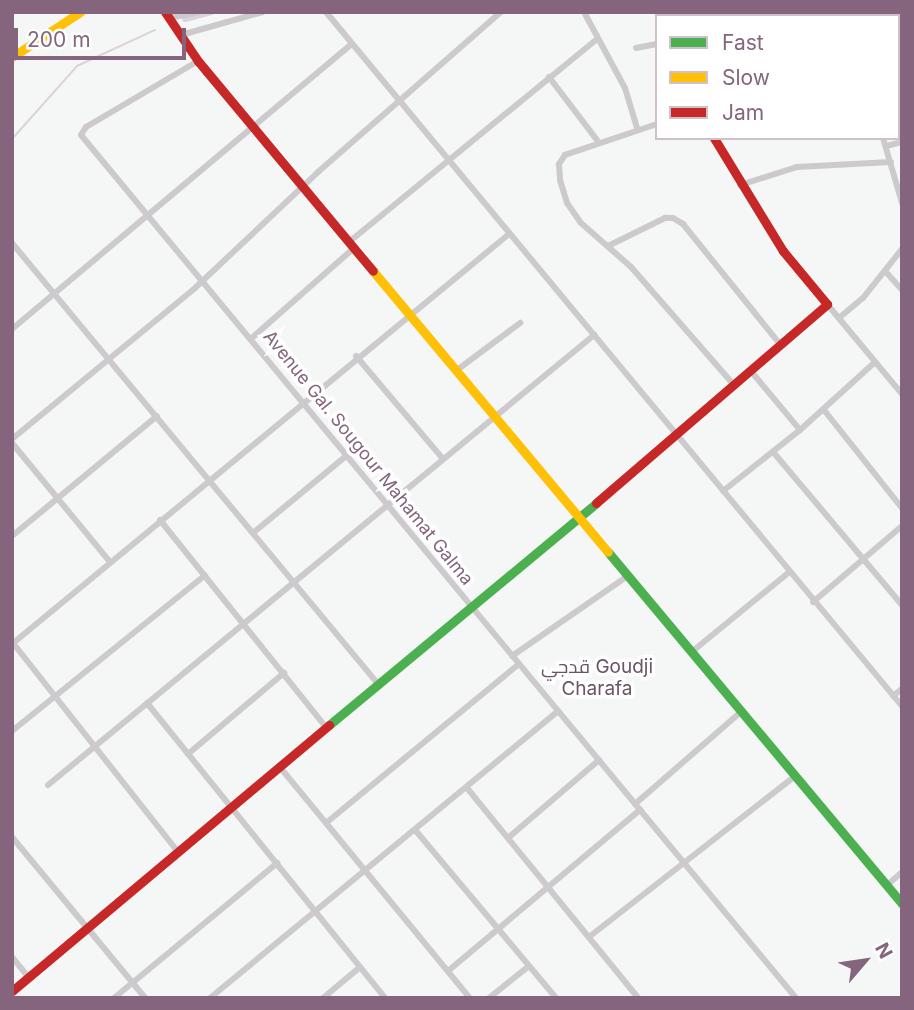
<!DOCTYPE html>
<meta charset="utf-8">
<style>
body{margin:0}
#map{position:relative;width:914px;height:1010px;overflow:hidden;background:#f5f6f6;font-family:Inter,Cairo,sans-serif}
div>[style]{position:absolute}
.stream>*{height:2px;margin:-1px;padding:0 1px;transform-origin:1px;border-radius:1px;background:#dcd2db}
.canal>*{height:6px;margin:-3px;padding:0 3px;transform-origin:3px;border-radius:3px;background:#dcd2db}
.street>*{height:6px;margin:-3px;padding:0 3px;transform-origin:3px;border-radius:3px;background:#cccacc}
.fast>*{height:9px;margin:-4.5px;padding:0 4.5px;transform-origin:4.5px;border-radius:4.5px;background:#4caf50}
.slow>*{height:9px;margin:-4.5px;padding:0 4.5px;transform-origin:4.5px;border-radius:4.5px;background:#ffc107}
.jam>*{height:9px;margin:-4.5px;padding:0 4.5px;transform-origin:4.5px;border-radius:4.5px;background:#c62828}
span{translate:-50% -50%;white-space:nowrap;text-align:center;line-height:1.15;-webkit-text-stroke:7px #fff;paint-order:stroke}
.street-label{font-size:18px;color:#85657e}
.neighbourhood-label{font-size:19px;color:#6a5465}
.frame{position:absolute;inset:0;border:14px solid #85657e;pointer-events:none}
.legend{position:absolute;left:655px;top:14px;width:245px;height:126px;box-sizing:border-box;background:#fff;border:2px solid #cec1cb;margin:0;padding:9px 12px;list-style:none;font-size:21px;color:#85657e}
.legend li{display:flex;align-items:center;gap:14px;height:35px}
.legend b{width:35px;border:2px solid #cec1cb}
.north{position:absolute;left:830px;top:926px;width:70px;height:70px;-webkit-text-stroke:5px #fff;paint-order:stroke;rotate:61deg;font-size:19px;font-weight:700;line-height:28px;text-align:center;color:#85657e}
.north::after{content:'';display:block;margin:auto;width:24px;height:32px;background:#85657e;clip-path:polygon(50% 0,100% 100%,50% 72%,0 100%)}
.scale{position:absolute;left:14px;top:28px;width:172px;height:32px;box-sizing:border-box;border:4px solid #85657e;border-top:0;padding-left:9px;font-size:21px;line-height:24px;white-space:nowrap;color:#85657e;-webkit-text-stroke:5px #fff;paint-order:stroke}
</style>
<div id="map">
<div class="stream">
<div style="left:12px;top:139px;width:98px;rotate:-48.3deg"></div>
<div style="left:77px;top:66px;width:86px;rotate:-24.8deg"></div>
</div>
<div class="canal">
<div style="left:185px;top:19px;width:28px;rotate:-15deg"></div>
</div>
<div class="street">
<div style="left:326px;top:12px;width:902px;rotate:50.31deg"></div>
<div style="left:584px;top:12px;width:86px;rotate:61.7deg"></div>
<div style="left:625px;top:88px;width:42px;rotate:73.3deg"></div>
<div style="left:852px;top:12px;width:4px;rotate:76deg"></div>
<div style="left:708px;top:16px;width:4px;rotate:-90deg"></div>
<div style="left:169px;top:18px;width:31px;rotate:-11deg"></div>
<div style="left:181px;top:35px;width:85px;rotate:-15.7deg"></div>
<div style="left:636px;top:48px;width:21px;rotate:-11deg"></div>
<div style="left:198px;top:61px;width:130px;rotate:149.5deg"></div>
<div style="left:86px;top:127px;width:9px;rotate:122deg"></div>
<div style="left:81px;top:135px;width:1121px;rotate:50.36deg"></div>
<div style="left:898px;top:72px;width:4px;rotate:-14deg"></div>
<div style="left:549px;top:77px;width:79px;rotate:52.7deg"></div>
<div style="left:657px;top:124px;width:97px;rotate:161.4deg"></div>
<div style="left:565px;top:155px;width:11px;rotate:124deg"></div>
<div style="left:559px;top:164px;width:16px;rotate:86deg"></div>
<div style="left:560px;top:180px;width:24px;rotate:73deg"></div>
<div style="left:567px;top:203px;width:24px;rotate:55deg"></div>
<div style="left:581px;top:223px;width:67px;rotate:41.3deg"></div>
<div style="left:631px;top:267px;width:155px;rotate:48.9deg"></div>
<div style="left:883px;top:138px;width:68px;rotate:73.7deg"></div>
<div style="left:886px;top:146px;width:16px;rotate:-14deg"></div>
<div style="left:740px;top:185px;width:60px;rotate:-17.5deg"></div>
<div style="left:797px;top:167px;width:94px;rotate:-3deg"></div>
<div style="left:349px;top:242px;width:319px;rotate:-39.3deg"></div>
<div style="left:12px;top:243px;width:573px;rotate:50.31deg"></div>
<div style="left:608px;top:246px;width:64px;rotate:-26.2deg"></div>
<div style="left:665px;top:218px;width:8px"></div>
<div style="left:673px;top:218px;width:12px;rotate:31deg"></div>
<div style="left:683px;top:224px;width:154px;rotate:51.1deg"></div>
<div style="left:885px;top:271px;width:25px;rotate:48deg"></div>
<div style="left:827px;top:304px;width:117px;rotate:50.2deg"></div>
<div style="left:839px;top:318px;width:31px;rotate:-40deg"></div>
<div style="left:863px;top:298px;width:63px;rotate:-51.5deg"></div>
<div style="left:12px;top:329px;width:442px;rotate:-40deg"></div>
<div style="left:253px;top:337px;width:135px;rotate:-41.4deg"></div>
<div style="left:356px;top:356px;width:135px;rotate:49.8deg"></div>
<div style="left:457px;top:370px;width:79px;rotate:-36.7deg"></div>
<div style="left:750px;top:370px;width:78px;rotate:50.2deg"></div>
<div style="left:824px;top:410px;width:125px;rotate:51.5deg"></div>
<div style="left:12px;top:439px;width:237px;rotate:-39.5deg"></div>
<div style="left:195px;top:288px;width:169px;rotate:-43.3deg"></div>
<div style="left:318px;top:172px;width:243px;rotate:-41.2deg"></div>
<div style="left:12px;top:443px;width:154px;rotate:50.5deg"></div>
<div style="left:774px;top:453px;width:199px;rotate:49.9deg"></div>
<div style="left:723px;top:491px;width:98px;rotate:-38.4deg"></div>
<div style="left:800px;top:430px;width:101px;rotate:-42.2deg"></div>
<div style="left:160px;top:520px;width:265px;rotate:51.3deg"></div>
<div style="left:253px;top:533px;width:121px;rotate:-39.6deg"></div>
<div style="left:12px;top:536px;width:188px;rotate:-39.6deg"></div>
<div style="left:813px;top:602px;width:117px;rotate:-40.5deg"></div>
<div style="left:13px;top:643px;width:266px;rotate:51.7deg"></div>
<div style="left:12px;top:644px;width:644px;rotate:-39.52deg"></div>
<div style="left:694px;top:650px;width:122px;rotate:-39.3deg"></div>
<div style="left:512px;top:656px;width:142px;rotate:-34.7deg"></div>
<div style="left:893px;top:696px;width:11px;rotate:-38deg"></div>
<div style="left:147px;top:703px;width:379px;rotate:51.1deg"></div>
<div style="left:12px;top:731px;width:248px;rotate:-38.9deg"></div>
<div style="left:188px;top:754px;width:126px;rotate:-40.2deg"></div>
<div style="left:279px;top:766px;width:74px;rotate:50.5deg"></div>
<div style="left:326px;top:823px;width:250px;rotate:-39.5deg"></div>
<div style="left:48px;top:785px;width:708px;rotate:-39.49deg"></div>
<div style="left:467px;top:788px;width:271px;rotate:50.8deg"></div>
<div style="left:635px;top:804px;width:142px;rotate:-41deg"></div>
<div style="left:326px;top:823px;width:227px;rotate:50.6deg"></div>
<div style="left:416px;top:831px;width:218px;rotate:50deg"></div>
<div style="left:12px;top:837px;width:209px;rotate:50.4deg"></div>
<div style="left:508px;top:838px;width:120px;rotate:-40.6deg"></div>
<div style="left:886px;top:886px;width:21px;rotate:-41deg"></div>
<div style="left:589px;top:937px;width:261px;rotate:-38deg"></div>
<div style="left:12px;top:957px;width:27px;rotate:51deg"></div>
<div style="left:448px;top:971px;width:251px;rotate:-40deg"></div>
<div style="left:114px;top:998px;width:212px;rotate:-39.6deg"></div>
<div style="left:210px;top:998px;width:451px;rotate:-39.5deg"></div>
<div style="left:323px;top:998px;width:47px;rotate:-39.8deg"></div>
<div style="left:489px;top:998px;width:51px;rotate:-38.7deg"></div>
</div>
<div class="fast">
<div style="left:608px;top:552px;width:459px;rotate:50.1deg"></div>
<div style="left:329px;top:725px;width:347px;rotate:-39.7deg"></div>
</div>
<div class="slow">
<div style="left:12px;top:57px;width:82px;rotate:-33.5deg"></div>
<div style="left:373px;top:271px;width:366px;rotate:50.1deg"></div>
</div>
<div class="jam">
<div style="left:165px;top:12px;width:59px;rotate:56deg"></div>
<div style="left:198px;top:61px;width:273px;rotate:50.2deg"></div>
<div style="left:596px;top:503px;width:305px;rotate:-40.7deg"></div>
<div style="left:827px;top:304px;width:69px;rotate:-129.7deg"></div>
<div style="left:783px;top:251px;width:132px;rotate:-121.4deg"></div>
<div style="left:12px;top:991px;width:414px;rotate:-40deg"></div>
</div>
<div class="street-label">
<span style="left:368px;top:458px;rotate:51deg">Avenue Gal. Sougour Mahamat Galma</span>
</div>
<div class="neighbourhood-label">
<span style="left:597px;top:678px">قدجي Goudji<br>Charafa</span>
</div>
<div class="frame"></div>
<ul class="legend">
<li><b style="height:9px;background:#4caf50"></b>Fast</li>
<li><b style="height:9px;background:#ffc107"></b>Slow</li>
<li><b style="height:9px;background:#c62828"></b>Jam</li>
</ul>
<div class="north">N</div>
<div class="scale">200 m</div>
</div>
